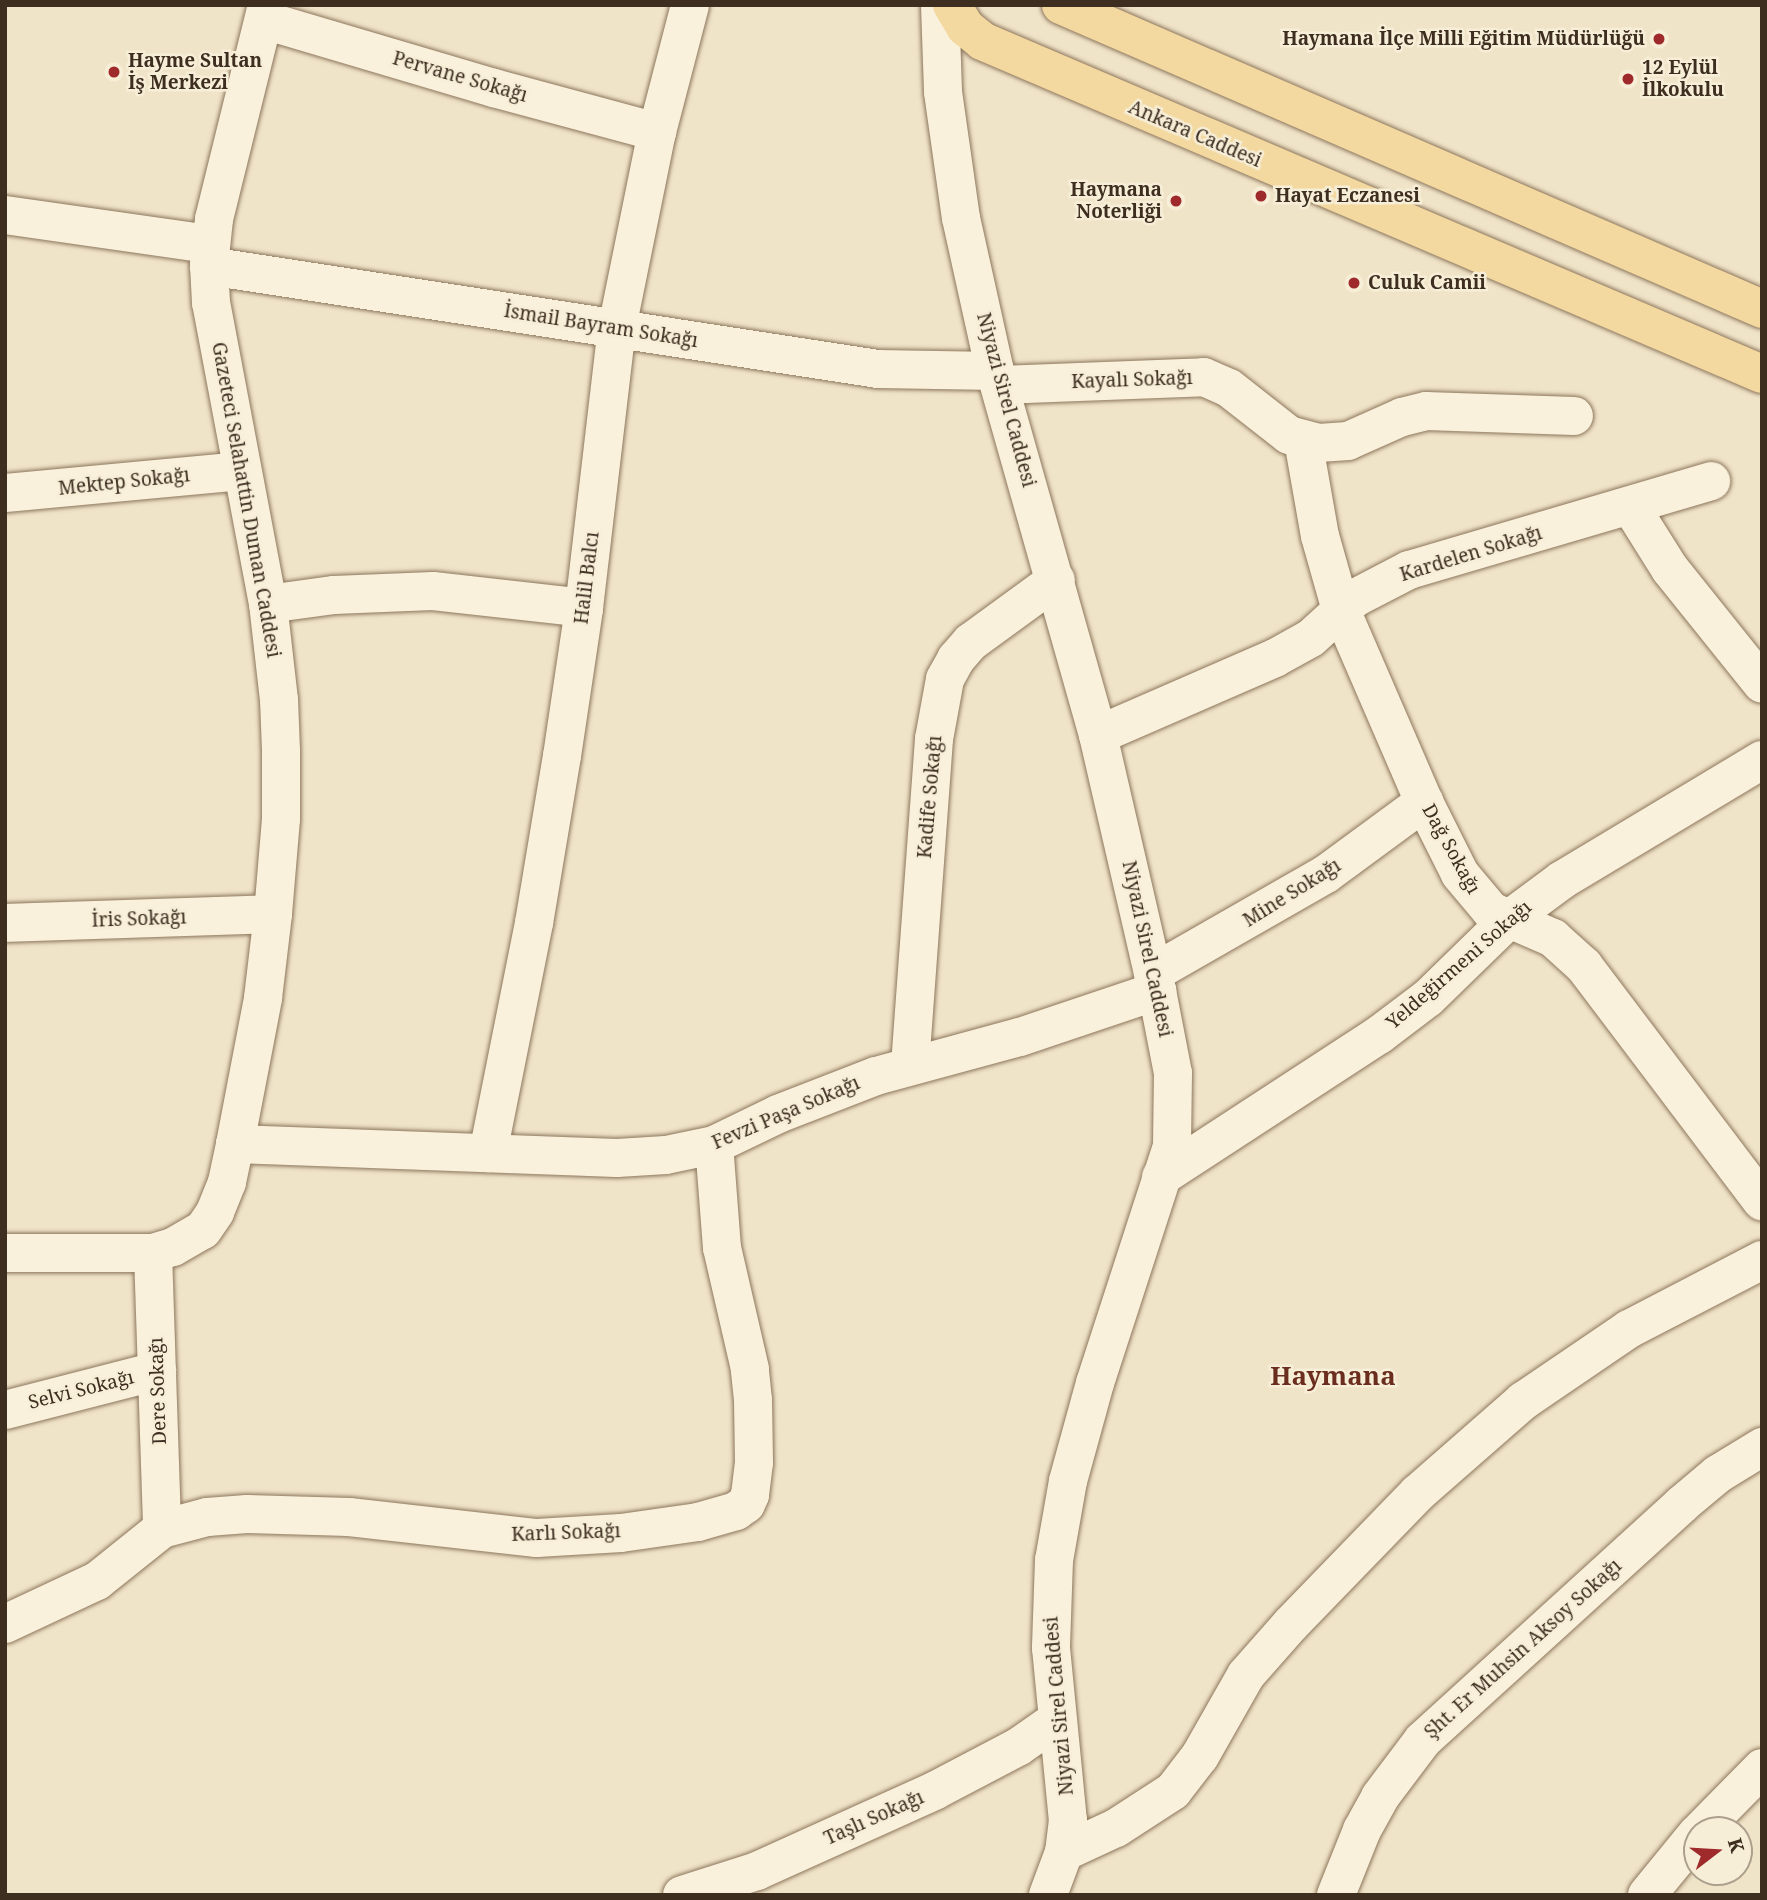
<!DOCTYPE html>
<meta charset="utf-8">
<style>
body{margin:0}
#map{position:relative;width:1767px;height:1900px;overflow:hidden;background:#f0e4c8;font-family:"Noto Serif",serif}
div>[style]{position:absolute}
.roads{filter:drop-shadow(0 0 2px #8d765c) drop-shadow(0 0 2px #8d765c)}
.minor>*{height:38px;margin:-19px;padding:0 19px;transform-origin:19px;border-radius:19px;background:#faf1dc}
.major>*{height:38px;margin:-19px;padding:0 19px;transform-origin:19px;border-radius:19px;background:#f3d9a0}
.dots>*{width:19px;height:19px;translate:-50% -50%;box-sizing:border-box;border:4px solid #f7eed8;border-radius:50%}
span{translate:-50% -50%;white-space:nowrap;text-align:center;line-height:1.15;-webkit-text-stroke:5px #f7eed8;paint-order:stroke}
.poi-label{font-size:19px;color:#3d2e20;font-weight:700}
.right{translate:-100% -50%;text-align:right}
.left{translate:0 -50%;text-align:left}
.street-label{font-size:19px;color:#3d2e20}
.district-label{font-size:26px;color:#6b2e1e;font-weight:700}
.frame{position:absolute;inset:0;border:7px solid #3d2e20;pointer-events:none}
.north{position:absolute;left:1683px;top:1816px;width:70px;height:70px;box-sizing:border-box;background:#f7eed8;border:2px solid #ada18e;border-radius:50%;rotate:73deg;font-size:19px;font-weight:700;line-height:28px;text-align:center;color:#3d2e20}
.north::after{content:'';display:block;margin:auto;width:24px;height:32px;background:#9e2a2b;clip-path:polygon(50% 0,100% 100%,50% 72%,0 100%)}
</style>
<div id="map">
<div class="roads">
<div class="minor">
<div style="left:940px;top:5px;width:87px;rotate:88deg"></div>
<div style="left:943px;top:92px;width:127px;rotate:81.9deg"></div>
<div style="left:961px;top:218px;width:157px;rotate:77.5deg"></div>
<div style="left:995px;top:371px;width:378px;rotate:74.2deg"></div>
<div style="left:1098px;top:735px;width:263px;rotate:77deg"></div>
<div style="left:1157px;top:991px;width:84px;rotate:79deg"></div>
<div style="left:1173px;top:1073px;width:73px;rotate:90.8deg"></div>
<div style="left:1172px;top:1146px;width:249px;rotate:108deg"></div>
<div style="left:1095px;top:1383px;width:102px;rotate:105.4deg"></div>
<div style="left:1068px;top:1481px;width:80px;rotate:100deg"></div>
<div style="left:1054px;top:1560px;width:88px;rotate:92deg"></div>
<div style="left:1051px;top:1648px;width:173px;rotate:84.4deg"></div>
<div style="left:1068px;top:1820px;width:32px;rotate:97deg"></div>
<div style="left:1064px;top:1852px;width:46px;rotate:110.4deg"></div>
<div style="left:264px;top:20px;width:240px;rotate:16.5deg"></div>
<div style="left:494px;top:88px;width:169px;rotate:15.1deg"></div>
<div style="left:5px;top:215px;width:207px;rotate:8.1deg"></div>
<div style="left:209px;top:266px;width:677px;rotate:8.75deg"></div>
<div style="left:878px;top:369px;width:117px;rotate:1deg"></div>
<div style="left:1000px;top:385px;width:204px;rotate:-2.2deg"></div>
<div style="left:1204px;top:377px;width:27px;rotate:24deg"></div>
<div style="left:1229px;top:388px;width:76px;rotate:38.1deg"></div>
<div style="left:1289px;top:435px;width:31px;rotate:15deg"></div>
<div style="left:1319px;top:443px;width:29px;rotate:-4deg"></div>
<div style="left:1348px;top:441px;width:59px;rotate:-24deg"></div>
<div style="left:1402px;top:417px;width:25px;rotate:-14deg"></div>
<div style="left:1426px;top:411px;width:148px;rotate:1.9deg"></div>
<div style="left:1303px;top:440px;width:97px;rotate:80deg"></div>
<div style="left:1320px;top:536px;width:77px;rotate:74.2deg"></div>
<div style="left:1341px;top:610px;width:209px;rotate:66.6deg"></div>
<div style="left:1424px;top:802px;width:80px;rotate:63.4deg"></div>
<div style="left:1460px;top:874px;width:48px;rotate:50deg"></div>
<div style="left:1491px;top:911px;width:68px;rotate:23.5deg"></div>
<div style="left:1553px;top:938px;width:42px;rotate:42.1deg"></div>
<div style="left:1584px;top:966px;width:295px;rotate:52.9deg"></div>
<div style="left:5px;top:493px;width:238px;rotate:-5.3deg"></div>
<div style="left:1631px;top:507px;width:73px;rotate:57.8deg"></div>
<div style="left:1670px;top:569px;width:147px;rotate:51.3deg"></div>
<div style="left:268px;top:604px;width:67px;rotate:-7.8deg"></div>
<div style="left:334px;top:595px;width:99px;rotate:-2.3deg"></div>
<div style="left:433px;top:591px;width:152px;rotate:6.4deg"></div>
<div style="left:1098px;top:735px;width:193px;rotate:-23.5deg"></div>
<div style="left:1275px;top:658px;width:41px;rotate:-29.1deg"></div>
<div style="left:1311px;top:638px;width:59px;rotate:-42.3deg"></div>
<div style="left:1355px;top:598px;width:61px;rotate:-27.4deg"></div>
<div style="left:1409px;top:570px;width:315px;rotate:-16.4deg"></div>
<div style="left:5px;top:923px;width:268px;rotate:-1.9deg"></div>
<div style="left:1153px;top:973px;width:199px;rotate:-29.8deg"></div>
<div style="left:1326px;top:874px;width:122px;rotate:-36.3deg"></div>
<div style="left:910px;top:1066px;width:328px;rotate:-85.8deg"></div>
<div style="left:934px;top:739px;width:61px;rotate:-79.6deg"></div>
<div style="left:945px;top:679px;width:23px;rotate:-61deg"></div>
<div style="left:956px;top:659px;width:23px;rotate:-49deg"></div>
<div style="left:971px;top:642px;width:105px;rotate:-36.1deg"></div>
<div style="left:235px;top:1144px;width:382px;rotate:2.1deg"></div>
<div style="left:617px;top:1158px;width:49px;rotate:-3.5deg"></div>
<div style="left:666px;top:1155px;width:49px;rotate:-11.8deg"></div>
<div style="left:714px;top:1145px;width:71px;rotate:-25.8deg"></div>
<div style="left:778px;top:1114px;width:105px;rotate:-21.2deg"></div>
<div style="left:876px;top:1076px;width:149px;rotate:-15.2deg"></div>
<div style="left:1020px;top:1037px;width:145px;rotate:-18.6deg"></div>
<div style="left:488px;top:1153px;width:235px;rotate:-78.7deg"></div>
<div style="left:534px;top:923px;width:169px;rotate:-80.5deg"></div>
<div style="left:562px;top:756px;width:150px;rotate:-81.5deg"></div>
<div style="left:584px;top:608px;width:282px;rotate:-83.3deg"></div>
<div style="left:617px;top:328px;width:200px;rotate:-78.5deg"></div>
<div style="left:657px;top:132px;width:131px;rotate:-75.4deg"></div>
<div style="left:1161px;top:1177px;width:260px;rotate:-33.1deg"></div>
<div style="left:1379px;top:1035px;width:61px;rotate:-37.1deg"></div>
<div style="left:1428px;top:998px;width:112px;rotate:-44.3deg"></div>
<div style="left:1508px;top:920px;width:67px;rotate:-36.5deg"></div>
<div style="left:1562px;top:880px;width:233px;rotate:-31deg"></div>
<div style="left:5px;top:1253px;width:148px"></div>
<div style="left:153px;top:1253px;width:21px;rotate:-17deg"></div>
<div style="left:173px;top:1247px;width:34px;rotate:-30deg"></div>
<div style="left:203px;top:1230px;width:22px;rotate:-56deg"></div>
<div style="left:215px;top:1212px;width:32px;rotate:-68deg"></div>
<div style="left:227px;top:1182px;width:39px;rotate:-78deg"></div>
<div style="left:235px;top:1144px;width:149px;rotate:-79.1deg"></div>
<div style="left:263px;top:998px;width:85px;rotate:-83.2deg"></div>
<div style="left:273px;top:914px;width:95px;rotate:-85.2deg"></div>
<div style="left:281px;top:819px;width:68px;rotate:-90deg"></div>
<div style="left:281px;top:751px;width:51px;rotate:-92.2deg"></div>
<div style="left:279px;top:700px;width:97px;rotate:-96.5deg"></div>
<div style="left:268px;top:604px;width:306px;rotate:-100.7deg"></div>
<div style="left:211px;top:303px;width:37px;rotate:-93deg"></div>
<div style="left:209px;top:266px;width:47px;rotate:-83.9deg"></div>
<div style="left:214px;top:219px;width:220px;rotate:-76.1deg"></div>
<div style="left:153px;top:1253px;width:276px;rotate:88.1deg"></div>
<div style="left:5px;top:1410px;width:157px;rotate:-14.4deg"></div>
<div style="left:5px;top:1624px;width:102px;rotate:-25.1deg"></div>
<div style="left:97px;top:1581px;width:83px;rotate:-38.7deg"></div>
<div style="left:162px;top:1529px;width:47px;rotate:-14.9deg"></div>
<div style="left:207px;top:1517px;width:40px;rotate:-4.3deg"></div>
<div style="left:247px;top:1514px;width:102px;rotate:1.7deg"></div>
<div style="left:349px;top:1517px;width:189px;rotate:6.4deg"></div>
<div style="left:537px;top:1538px;width:84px;rotate:-3.4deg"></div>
<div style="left:621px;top:1533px;width:78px;rotate:-8.1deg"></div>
<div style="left:698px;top:1522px;width:40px;rotate:-16deg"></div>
<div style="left:736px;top:1511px;width:12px;rotate:-35deg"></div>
<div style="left:746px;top:1504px;width:10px;rotate:-66deg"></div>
<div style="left:750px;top:1495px;width:32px;rotate:-83deg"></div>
<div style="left:754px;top:1463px;width:63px;rotate:-90.9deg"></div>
<div style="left:753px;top:1400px;width:31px;rotate:-96deg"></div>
<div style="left:750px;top:1369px;width:124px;rotate:-103deg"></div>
<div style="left:722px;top:1248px;width:103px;rotate:-94.4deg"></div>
<div style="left:1701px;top:1830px;width:87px;rotate:-45.5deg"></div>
<div style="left:1064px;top:1852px;width:57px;rotate:-24.8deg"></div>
<div style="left:1116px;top:1828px;width:68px;rotate:-33deg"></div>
<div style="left:1173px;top:1791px;width:44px;rotate:-52.4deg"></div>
<div style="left:1200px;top:1756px;width:93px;rotate:-60.4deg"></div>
<div style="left:1246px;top:1675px;width:68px;rotate:-48.6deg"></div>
<div style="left:1291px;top:1624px;width:182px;rotate:-45.9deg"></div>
<div style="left:1418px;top:1493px;width:140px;rotate:-41.2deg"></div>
<div style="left:1523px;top:1401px;width:128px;rotate:-34.2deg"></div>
<div style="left:1629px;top:1329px;width:150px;rotate:-27.4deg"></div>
<div style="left:682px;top:1895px;width:79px;rotate:-17.7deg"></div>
<div style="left:757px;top:1871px;width:196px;rotate:-24.3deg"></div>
<div style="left:936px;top:1790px;width:93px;rotate:-27.7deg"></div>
<div style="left:1018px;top:1747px;width:47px;rotate:-34.7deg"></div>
<div style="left:1336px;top:1895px;width:70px;rotate:-68.2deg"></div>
<div style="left:1362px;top:1830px;width:38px;rotate:-61deg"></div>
<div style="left:1380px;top:1797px;width:71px;rotate:-53deg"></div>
<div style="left:1423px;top:1740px;width:349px;rotate:-42.3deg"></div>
<div style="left:1681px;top:1505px;width:48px;rotate:-40deg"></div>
<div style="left:1718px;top:1474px;width:52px;rotate:-31.5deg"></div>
<div style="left:1647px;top:1895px;width:79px;rotate:-50.7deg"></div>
</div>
<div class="major">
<div style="left:952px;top:5px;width:26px;rotate:59deg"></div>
<div style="left:965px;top:27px;width:22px;rotate:39deg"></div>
<div style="left:982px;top:41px;width:848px;rotate:23.12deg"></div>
<div style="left:1061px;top:5px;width:764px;rotate:23.44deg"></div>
</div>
</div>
<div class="dots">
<div style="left:1659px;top:39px;background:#9e2a2b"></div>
<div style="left:114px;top:72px;background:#9e2a2b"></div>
<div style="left:1628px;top:79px;background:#9e2a2b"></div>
<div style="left:1261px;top:196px;background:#9e2a2b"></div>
<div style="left:1176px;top:201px;background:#9e2a2b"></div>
<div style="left:1354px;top:283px;background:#9e2a2b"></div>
</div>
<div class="poi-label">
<span class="right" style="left:1645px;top:39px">Haymana İlçe Milli Eğitim Müdürlüğü</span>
<span class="left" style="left:128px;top:72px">Hayme Sultan<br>İş Merkezi</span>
<span class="left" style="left:1642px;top:79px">12 Eylül<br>İlkokulu</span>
<span class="right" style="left:1162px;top:201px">Haymana<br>Noterliği</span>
<span class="left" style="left:1275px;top:196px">Hayat Eczanesi</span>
<span class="left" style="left:1368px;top:283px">Culuk Camii</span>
</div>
<div class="street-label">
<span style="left:460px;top:77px;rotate:16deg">Pervane Sokağı</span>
<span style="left:1195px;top:134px;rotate:23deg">Ankara Caddesi</span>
<span style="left:601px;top:326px;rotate:9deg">İsmail Bayram Sokağı</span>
<span style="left:1132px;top:380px;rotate:-2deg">Kayalı Sokağı</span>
<span style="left:1006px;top:400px;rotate:75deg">Niyazi Sirel Caddesi</span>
<span style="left:124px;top:482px;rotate:-6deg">Mektep Sokağı</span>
<span style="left:246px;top:500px;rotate:80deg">Gazeteci Selahattin Duman Caddesi</span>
<span style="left:1471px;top:554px;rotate:-17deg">Kardelen Sokağı</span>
<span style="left:587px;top:578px;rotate:-83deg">Halil Balcı</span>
<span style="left:930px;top:797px;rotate:-85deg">Kadife Sokağı</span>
<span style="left:1451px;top:849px;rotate:61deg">Dağ Sokağı</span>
<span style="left:1292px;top:893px;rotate:-32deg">Mine Sokağı</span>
<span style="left:139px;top:919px;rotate:-2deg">İris Sokağı</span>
<span style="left:1147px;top:949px;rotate:78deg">Niyazi Sirel Caddesi</span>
<span style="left:1459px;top:965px;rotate:-41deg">Yeldeğirmeni Sokağı</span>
<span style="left:786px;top:1113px;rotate:-23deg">Fevzi Paşa Sokağı</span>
<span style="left:81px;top:1390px;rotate:-14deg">Selvi Sokağı</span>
<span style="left:158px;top:1391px;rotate:-92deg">Dere Sokağı</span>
<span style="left:566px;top:1533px;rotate:-2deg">Karlı Sokağı</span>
<span style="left:1523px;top:1649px;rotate:-42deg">Şht. Er Muhsin Aksoy Sokağı</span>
<span style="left:1059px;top:1706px;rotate:-95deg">Niyazi Sirel Caddesi</span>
<span style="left:874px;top:1818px;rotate:-24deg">Taşlı Sokağı</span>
</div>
<div class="district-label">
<span style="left:1333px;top:1376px">Haymana</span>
</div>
<div class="frame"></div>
<div class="north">K</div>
</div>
